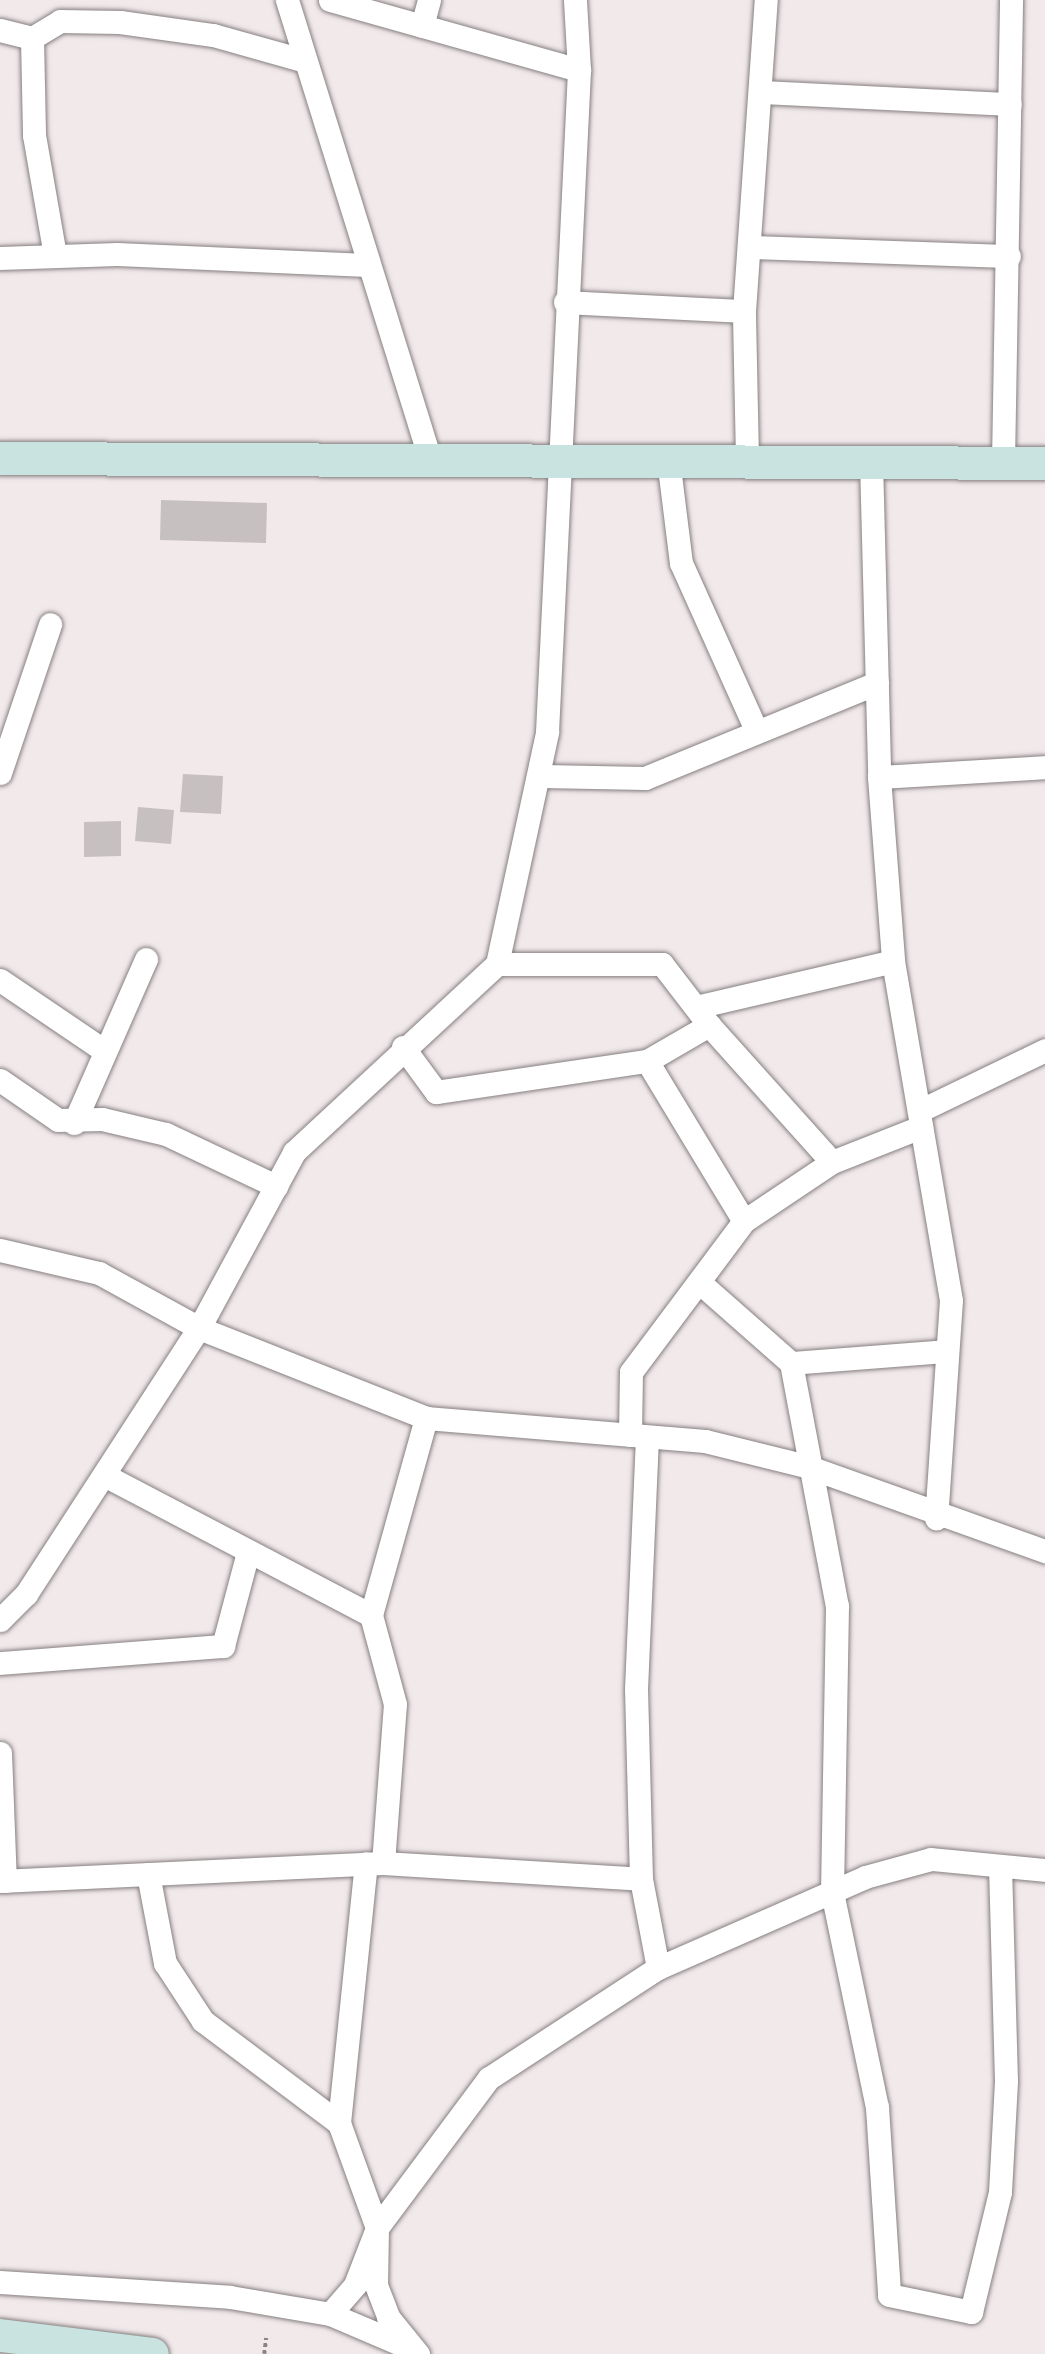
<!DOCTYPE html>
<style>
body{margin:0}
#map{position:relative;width:1045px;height:2354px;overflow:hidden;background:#f1e9ea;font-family:Karla,sans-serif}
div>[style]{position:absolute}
.building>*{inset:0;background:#c7c0c1}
.path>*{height:3.5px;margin-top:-1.75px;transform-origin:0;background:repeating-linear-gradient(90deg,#888384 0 3.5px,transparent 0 7px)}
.roads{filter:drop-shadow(0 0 2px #867f80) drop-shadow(0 0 2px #867f80)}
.minor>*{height:23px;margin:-11.5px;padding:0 11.5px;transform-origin:11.5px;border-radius:11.5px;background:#fff}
.secondary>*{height:33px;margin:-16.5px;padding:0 16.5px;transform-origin:16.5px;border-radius:16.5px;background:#c8e3e0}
span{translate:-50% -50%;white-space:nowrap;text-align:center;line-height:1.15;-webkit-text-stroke:6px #fef7f7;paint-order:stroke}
</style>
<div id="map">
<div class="building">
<div style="clip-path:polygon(161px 500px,267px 503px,266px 543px,160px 540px)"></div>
<div style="clip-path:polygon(183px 774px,223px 776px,221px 814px,180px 812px)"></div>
<div style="clip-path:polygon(138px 807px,174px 810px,171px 844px,135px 841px)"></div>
<div style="clip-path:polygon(121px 821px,121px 856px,84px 857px,84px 822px)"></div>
</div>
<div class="path">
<div style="left:264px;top:2354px;width:16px;rotate:-83deg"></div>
</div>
<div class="roads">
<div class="minor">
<div style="left:287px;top:0;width:479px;rotate:72.7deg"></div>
<div style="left:330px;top:0;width:259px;rotate:15.7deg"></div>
<div style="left:422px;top:26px;width:27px;rotate:-75deg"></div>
<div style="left:0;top:30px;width:33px;rotate:14deg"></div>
<div style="left:32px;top:38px;width:97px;rotate:88.8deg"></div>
<div style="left:34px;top:135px;width:122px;rotate:80.1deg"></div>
<div style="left:32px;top:38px;width:33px;rotate:-31deg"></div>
<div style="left:60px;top:21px;width:60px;rotate:1deg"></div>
<div style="left:120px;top:22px;width:94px;rotate:8deg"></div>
<div style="left:213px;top:35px;width:92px;rotate:15.7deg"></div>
<div style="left:763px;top:92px;width:247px;rotate:2.8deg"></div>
<div style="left:750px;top:247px;width:259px;rotate:2deg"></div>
<div style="left:0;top:258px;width:117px;rotate:-2deg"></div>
<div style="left:117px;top:254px;width:250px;rotate:2.5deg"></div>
<div style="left:565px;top:302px;width:179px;rotate:2.9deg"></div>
<div style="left:668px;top:459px;width:105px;rotate:82.9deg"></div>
<div style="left:681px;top:563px;width:185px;rotate:65.8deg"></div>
<div style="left:747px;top:459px;width:148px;rotate:-91.2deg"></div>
<div style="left:744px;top:311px;width:312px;rotate:-86deg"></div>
<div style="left:871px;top:461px;width:316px;rotate:88.5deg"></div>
<div style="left:879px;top:777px;width:185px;rotate:85.6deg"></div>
<div style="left:893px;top:961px;width:344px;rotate:80.3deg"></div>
<div style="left:951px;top:1300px;width:219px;rotate:93.9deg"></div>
<div style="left:1003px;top:462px;width:462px;rotate:-89deg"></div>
<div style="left:0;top:773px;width:157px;rotate:-71.4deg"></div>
<div style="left:542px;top:776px;width:103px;rotate:1.1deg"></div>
<div style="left:645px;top:778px;width:251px;rotate:-22.3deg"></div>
<div style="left:879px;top:777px;width:166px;rotate:-3.4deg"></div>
<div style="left:0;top:980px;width:127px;rotate:34.1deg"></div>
<div style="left:696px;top:1007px;width:202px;rotate:-13.1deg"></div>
<div style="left:709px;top:1025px;width:184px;rotate:48.1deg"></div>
<div style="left:403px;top:1047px;width:56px;rotate:53.7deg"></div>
<div style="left:436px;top:1092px;width:213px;rotate:-8.4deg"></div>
<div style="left:647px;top:1061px;width:72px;rotate:-30.1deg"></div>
<div style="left:709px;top:1025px;width:77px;rotate:-127.6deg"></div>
<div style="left:662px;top:964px;width:165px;rotate:180deg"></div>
<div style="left:647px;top:1061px;width:187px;rotate:58.8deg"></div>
<div style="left:0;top:1080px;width:70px;rotate:34.6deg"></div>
<div style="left:58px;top:1120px;width:44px;rotate:-1.3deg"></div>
<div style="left:102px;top:1119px;width:66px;rotate:13.2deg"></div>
<div style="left:166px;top:1134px;width:122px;rotate:25.3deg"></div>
<div style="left:919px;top:1111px;width:140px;rotate:-25.8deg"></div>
<div style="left:74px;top:1123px;width:179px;rotate:-66.3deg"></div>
<div style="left:0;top:1250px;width:102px;rotate:13.1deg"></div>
<div style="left:99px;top:1273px;width:114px;rotate:28.8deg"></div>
<div style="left:199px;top:1328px;width:244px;rotate:21.6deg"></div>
<div style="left:426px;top:1418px;width:280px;rotate:4.7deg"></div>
<div style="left:705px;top:1441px;width:104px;rotate:13.9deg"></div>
<div style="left:806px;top:1466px;width:254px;rotate:19.6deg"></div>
<div style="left:699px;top:1282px;width:123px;rotate:41.4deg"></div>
<div style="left:791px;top:1363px;width:247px;rotate:79.3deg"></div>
<div style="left:837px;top:1606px;width:286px;rotate:91deg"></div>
<div style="left:832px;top:1892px;width:220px;rotate:78.2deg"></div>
<div style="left:877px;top:2107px;width:188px;rotate:86.3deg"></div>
<div style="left:889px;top:2295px;width:84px;rotate:11.7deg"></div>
<div style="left:971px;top:2312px;width:123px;rotate:-76.4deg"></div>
<div style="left:1000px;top:2192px;width:111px;rotate:-86.9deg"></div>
<div style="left:1006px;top:2081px;width:215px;rotate:-91.6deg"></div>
<div style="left:791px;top:1363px;width:156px;rotate:-4.4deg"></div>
<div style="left:630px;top:1435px;width:63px;rotate:-89.1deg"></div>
<div style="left:631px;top:1372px;width:189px;rotate:-53.2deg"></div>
<div style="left:744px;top:1221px;width:106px;rotate:-33.8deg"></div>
<div style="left:832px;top:1162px;width:96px;rotate:-21.5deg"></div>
<div style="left:104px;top:1475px;width:301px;rotate:27.7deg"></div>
<div style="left:0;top:1620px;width:37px;rotate:-45deg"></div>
<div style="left:26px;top:1594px;width:317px;rotate:-57deg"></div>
<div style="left:199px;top:1328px;width:200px;rotate:-61.6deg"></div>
<div style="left:294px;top:1152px;width:277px;rotate:-42.8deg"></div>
<div style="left:497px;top:964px;width:237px;rotate:-77.8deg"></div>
<div style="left:547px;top:732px;width:663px;rotate:-87.23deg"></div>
<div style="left:579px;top:70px;width:70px;rotate:-93.3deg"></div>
<div style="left:0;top:1663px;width:224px;rotate:-4.4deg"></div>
<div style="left:223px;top:1646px;width:97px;rotate:-75.1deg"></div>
<div style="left:0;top:1753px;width:128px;rotate:87.8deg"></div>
<div style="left:383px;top:1863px;width:159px;rotate:-85.7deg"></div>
<div style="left:395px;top:1704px;width:92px;rotate:-105.1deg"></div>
<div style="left:371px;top:1615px;width:205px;rotate:-74.4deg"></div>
<div style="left:148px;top:1874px;width:91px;rotate:79.2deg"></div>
<div style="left:165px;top:1963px;width:69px;rotate:56.8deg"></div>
<div style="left:203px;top:2021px;width:170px;rotate:36.9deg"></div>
<div style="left:339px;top:2123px;width:112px;rotate:70.1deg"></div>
<div style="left:377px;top:2228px;width:57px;rotate:91deg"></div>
<div style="left:376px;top:2285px;width:34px;rotate:69deg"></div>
<div style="left:388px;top:2317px;width:48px;rotate:51deg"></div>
<div style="left:0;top:1881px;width:383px;rotate:-2.7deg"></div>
<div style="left:383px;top:1863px;width:258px;rotate:3.5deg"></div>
<div style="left:658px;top:1968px;width:226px;rotate:-23.7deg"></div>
<div style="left:865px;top:1877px;width:68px;rotate:-15.3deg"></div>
<div style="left:931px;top:1859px;width:115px;rotate:5.5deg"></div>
<div style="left:339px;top:2123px;width:261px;rotate:-84.1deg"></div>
<div style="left:0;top:2282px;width:230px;rotate:3.7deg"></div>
<div style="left:230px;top:2297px;width:101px;rotate:9.6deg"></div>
<div style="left:330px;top:2314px;width:82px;rotate:23.1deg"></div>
<div style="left:330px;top:2314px;width:38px;rotate:-49deg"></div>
<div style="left:355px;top:2285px;width:61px;rotate:-68.9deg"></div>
<div style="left:377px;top:2228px;width:187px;rotate:-53.3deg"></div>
<div style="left:489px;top:2078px;width:202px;rotate:-33.1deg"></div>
<div style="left:658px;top:1968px;width:91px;rotate:-100.8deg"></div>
<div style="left:641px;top:1879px;width:190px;rotate:-91.5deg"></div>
<div style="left:636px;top:1689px;width:252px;rotate:-87.5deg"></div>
</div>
<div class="secondary">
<div style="left:0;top:458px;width:1045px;rotate:0.27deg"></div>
<div style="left:0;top:2335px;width:153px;rotate:7.1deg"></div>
</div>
</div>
</div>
